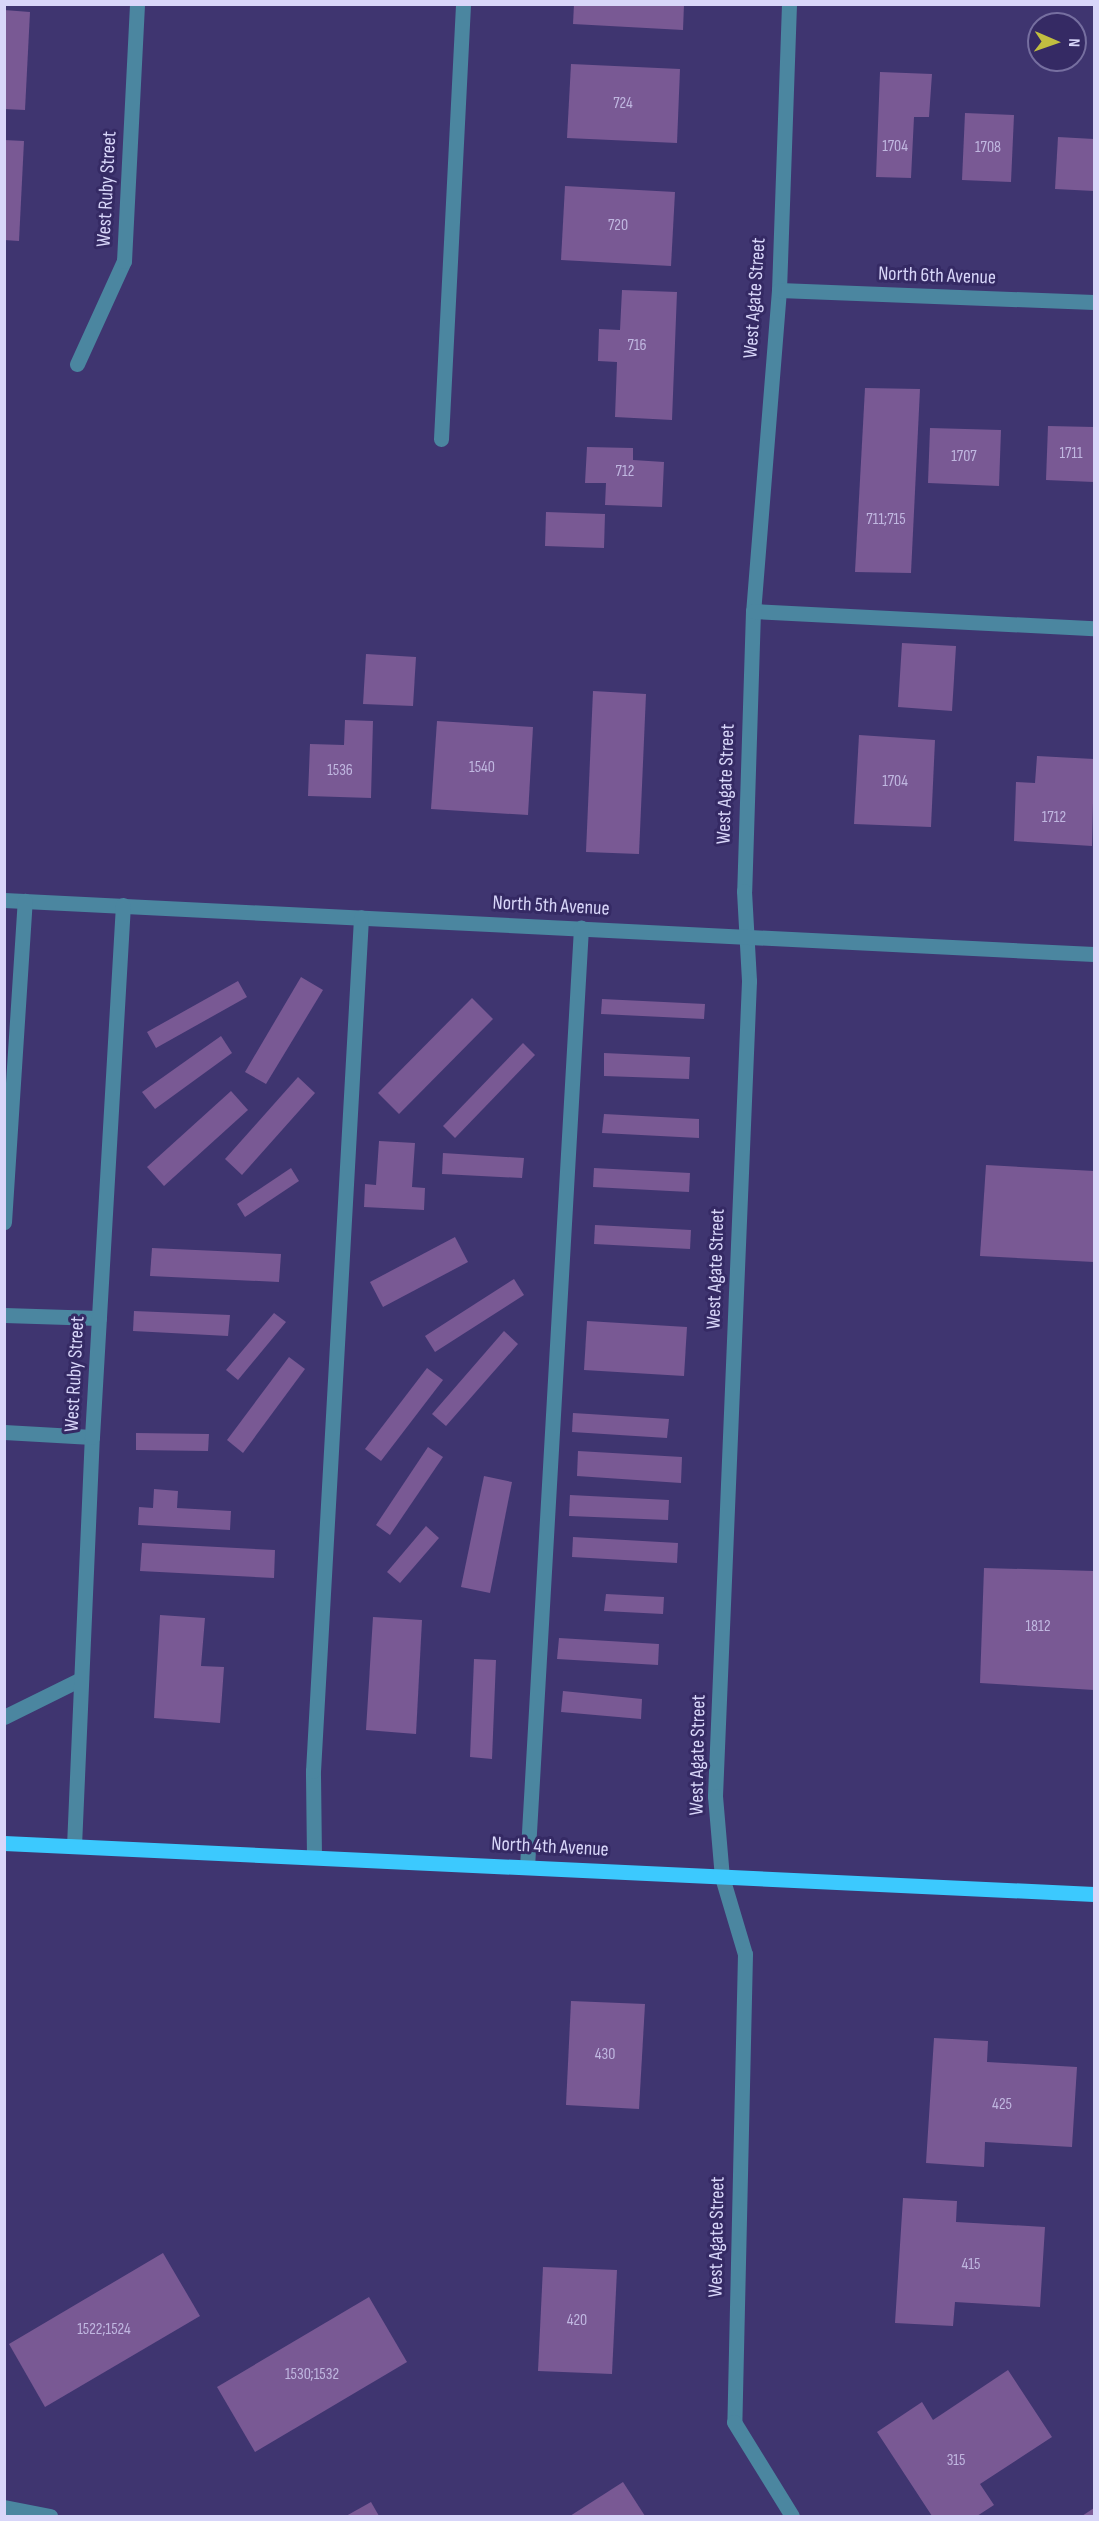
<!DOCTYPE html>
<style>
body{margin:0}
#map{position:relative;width:1099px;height:2521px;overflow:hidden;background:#3f3570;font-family:"Sofia Sans Condensed",sans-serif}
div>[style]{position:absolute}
.building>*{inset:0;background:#795994}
.minor>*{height:15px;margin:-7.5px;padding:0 7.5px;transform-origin:7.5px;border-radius:7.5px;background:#4b86a0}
.major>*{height:15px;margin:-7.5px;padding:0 7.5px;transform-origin:7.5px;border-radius:7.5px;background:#3cc9fe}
span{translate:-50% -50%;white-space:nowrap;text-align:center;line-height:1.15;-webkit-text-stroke:6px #352a64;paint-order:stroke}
.number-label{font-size:16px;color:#c0b7e0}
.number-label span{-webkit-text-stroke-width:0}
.street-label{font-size:20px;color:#d8d6f9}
.frame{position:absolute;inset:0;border:6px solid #d8d6f9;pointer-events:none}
.north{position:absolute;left:1027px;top:12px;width:60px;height:60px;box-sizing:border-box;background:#352a64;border:2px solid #766fa0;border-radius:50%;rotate:92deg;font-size:16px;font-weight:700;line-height:24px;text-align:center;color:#d8d6f9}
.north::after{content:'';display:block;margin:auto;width:21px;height:27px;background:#c1be40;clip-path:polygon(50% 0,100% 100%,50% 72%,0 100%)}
</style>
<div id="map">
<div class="building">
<div style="clip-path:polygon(574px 4px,684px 4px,683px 30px,573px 24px)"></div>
<div style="clip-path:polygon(4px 10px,30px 12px,25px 110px,4px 109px)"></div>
<div style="clip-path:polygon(571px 64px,680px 69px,677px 143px,567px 138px)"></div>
<div style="clip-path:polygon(880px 72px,932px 74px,929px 117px,914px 117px,911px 178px,876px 177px)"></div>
<div style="clip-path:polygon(965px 113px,1014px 115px,1011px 182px,962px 180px)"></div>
<div style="clip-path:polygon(1058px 137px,1094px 139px,1094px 191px,1055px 189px)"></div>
<div style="clip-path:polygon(4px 140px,24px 141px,19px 241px,4px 240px)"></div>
<div style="clip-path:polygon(565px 186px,675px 192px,671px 266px,561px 260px)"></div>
<div style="clip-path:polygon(622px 290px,677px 292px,672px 420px,615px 417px,617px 362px,598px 361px,599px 329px,620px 330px)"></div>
<div style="clip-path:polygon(865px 388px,920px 389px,911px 573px,855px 572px)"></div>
<div style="clip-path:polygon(1048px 426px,1094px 427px,1094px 482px,1046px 480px)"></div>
<div style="clip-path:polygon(930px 428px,1001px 430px,999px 486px,928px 483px)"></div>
<div style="clip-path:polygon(587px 447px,633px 448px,633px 460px,664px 462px,662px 507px,605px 505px,606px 483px,585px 483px)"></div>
<div style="clip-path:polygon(546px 512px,605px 514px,604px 548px,545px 546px)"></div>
<div style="clip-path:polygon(902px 643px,956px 646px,952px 711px,898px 707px)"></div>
<div style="clip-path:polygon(366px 654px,416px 657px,413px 706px,363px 704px)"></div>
<div style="clip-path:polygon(593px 691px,646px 694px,639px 854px,586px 852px)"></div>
<div style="clip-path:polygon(345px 720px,373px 721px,371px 798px,308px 796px,310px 744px,344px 745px)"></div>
<div style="clip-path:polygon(437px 721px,533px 727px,528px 815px,431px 809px)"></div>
<div style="clip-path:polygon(859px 735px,935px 740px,931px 827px,854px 824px)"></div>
<div style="clip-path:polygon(1037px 756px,1094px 759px,1092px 846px,1014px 841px,1016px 782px,1035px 783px)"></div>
<div style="clip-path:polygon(301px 977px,323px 990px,266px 1084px,245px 1072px)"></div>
<div style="clip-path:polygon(238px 981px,247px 997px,156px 1048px,147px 1032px)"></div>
<div style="clip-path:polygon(472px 998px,493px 1019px,399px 1114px,378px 1093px)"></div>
<div style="clip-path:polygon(602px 999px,705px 1004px,704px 1019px,601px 1014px)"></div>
<div style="clip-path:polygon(221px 1036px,232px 1053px,155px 1109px,142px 1092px)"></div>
<div style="clip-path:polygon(523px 1043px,535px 1055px,455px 1138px,443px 1126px)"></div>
<div style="clip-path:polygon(604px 1053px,690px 1057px,689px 1079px,604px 1076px)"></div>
<div style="clip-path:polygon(298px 1077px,315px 1093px,242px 1175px,225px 1159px)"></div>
<div style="clip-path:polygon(231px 1091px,248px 1110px,164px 1186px,147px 1167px)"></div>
<div style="clip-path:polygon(604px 1114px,699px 1119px,699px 1138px,602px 1133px)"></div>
<div style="clip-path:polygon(379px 1141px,415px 1143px,412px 1187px,425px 1188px,424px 1210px,364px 1207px,365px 1184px,376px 1185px)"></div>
<div style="clip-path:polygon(443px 1153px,524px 1158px,522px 1178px,442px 1174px)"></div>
<div style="clip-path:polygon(986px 1165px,1094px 1171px,1094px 1262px,980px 1256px)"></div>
<div style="clip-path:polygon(291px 1168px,299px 1181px,245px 1217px,237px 1204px)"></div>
<div style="clip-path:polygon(594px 1168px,690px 1173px,689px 1192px,593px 1187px)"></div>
<div style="clip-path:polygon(595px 1225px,691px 1230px,690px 1249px,594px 1244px)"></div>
<div style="clip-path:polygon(455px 1237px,468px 1262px,383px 1307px,370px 1282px)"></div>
<div style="clip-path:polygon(152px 1248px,281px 1254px,279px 1282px,150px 1276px)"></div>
<div style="clip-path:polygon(514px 1279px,524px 1295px,435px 1352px,425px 1336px)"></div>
<div style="clip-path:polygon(134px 1311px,230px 1315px,228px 1336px,133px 1331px)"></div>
<div style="clip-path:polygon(274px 1313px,286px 1322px,238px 1380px,226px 1370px)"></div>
<div style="clip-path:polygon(587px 1321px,687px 1327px,684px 1376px,584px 1370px)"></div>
<div style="clip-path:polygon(504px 1331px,518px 1344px,446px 1426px,432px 1414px)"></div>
<div style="clip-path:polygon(289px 1357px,305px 1369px,243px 1453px,227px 1440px)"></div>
<div style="clip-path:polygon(427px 1368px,443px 1380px,381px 1461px,365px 1449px)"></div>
<div style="clip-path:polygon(573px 1413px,669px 1419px,667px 1438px,572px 1432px)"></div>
<div style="clip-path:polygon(136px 1433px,209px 1434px,208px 1451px,136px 1450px)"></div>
<div style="clip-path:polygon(428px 1447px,443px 1457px,390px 1535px,376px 1525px)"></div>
<div style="clip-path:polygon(578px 1451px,682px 1457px,681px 1483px,577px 1476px)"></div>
<div style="clip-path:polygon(484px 1476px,512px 1482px,490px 1593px,461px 1587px)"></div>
<div style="clip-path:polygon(154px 1489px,178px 1491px,177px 1508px,231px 1511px,230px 1530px,138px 1525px,139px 1507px,153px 1508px)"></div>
<div style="clip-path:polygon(570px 1495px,669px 1500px,668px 1520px,569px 1516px)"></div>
<div style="clip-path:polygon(426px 1526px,439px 1538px,400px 1583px,387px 1572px)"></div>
<div style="clip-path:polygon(573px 1537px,678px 1543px,677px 1563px,572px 1557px)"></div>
<div style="clip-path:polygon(142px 1543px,275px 1550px,274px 1578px,140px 1571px)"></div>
<div style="clip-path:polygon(984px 1568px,1094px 1571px,1094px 1690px,980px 1683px)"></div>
<div style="clip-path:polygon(606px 1594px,664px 1597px,663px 1614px,604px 1611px)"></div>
<div style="clip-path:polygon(160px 1615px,205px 1618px,201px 1666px,224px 1667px,220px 1723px,154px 1718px)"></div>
<div style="clip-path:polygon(373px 1617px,422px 1620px,416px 1734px,366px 1730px)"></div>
<div style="clip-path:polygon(559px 1638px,659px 1644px,658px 1665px,557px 1659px)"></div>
<div style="clip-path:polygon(474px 1659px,496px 1660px,492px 1759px,470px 1757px)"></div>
<div style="clip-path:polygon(563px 1691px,642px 1699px,641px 1719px,561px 1712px)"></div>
<div style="clip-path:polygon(571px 2001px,645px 2004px,639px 2109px,566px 2105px)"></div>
<div style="clip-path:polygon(934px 2038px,988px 2041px,987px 2062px,1077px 2067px,1072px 2147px,985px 2142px,984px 2167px,926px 2163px)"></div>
<div style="clip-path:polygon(903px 2198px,957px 2201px,956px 2222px,1045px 2227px,1040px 2307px,955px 2302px,953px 2326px,895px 2323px)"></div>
<div style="clip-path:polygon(163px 2253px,200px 2316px,45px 2407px,9px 2344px)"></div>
<div style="clip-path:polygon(543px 2267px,617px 2270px,612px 2374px,538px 2371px)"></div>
<div style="clip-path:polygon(369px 2297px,407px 2362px,255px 2452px,217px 2387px)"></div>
<div style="clip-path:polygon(1008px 2370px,1052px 2437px,980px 2484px,994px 2505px,977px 2516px,932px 2516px,877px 2432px,922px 2402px,933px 2420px)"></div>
<div style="clip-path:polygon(623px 2482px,645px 2516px,570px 2516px)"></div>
<div style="clip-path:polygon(371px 2502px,379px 2516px,346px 2516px)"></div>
<div style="clip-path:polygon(1094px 2508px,1094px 2516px,1082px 2516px)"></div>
</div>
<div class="minor">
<div style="left:789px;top:4px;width:286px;rotate:92deg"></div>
<div style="left:779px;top:290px;width:322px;rotate:94.6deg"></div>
<div style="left:753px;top:611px;width:280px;rotate:91.8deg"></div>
<div style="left:744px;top:891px;width:90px;rotate:86.8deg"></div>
<div style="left:749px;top:981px;width:816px;rotate:92.39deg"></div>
<div style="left:715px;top:1796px;width:81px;rotate:85.1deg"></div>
<div style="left:722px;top:1877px;width:80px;rotate:73.4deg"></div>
<div style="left:745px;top:1954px;width:468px;rotate:91.3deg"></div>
<div style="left:734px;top:2422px;width:110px;rotate:58.3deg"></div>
<div style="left:779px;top:290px;width:315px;rotate:2.2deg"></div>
<div style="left:77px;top:364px;width:113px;rotate:-65.5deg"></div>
<div style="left:124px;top:261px;width:257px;rotate:-87.1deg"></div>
<div style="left:441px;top:439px;width:436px;rotate:-87.1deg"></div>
<div style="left:753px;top:611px;width:341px;rotate:2.9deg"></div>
<div style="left:4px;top:900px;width:1091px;rotate:2.84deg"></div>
<div style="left:4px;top:1222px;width:322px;rotate:-86.3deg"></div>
<div style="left:4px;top:1315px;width:95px;rotate:1.8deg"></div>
<div style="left:4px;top:1432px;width:88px;rotate:3.3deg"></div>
<div style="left:4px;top:1717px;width:86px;rotate:-26.3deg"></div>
<div style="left:74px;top:1846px;width:409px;rotate:-87.5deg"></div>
<div style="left:92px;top:1437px;width:533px;rotate:-86.67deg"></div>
<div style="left:314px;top:1857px;width:86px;rotate:-90.7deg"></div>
<div style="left:313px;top:1771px;width:855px;rotate:-86.78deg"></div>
<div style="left:527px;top:1867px;width:941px;rotate:-86.71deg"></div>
<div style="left:4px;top:2507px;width:47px;rotate:11.1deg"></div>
</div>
<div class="major">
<div style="left:4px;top:1843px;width:1091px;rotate:2.68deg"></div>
</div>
<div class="number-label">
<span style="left:623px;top:104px">724</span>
<span style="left:895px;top:147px">1704</span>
<span style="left:988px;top:148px">1708</span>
<span style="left:618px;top:226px">720</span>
<span style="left:637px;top:346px">716</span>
<span style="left:1071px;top:454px">1711</span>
<span style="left:964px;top:457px">1707</span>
<span style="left:625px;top:472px">712</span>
<span style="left:886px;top:520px">711;715</span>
<span style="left:482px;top:768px">1540</span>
<span style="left:340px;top:771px">1536</span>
<span style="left:895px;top:782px">1704</span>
<span style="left:1054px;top:818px">1712</span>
<span style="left:1038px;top:1627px">1812</span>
<span style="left:605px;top:2055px">430</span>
<span style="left:1002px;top:2105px">425</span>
<span style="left:971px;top:2265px">415</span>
<span style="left:577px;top:2321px">420</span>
<span style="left:104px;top:2330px">1522;1524</span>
<span style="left:312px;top:2375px">1530;1532</span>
<span style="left:956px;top:2461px">315</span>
</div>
<div class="street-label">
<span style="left:107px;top:189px;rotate:-87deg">West Ruby Street</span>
<span style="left:937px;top:276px;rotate:2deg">North 6th Avenue</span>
<span style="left:755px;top:298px;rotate:-86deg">West Agate Street</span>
<span style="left:726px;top:784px;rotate:-88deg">West Agate Street</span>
<span style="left:551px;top:906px;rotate:3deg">North 5th Avenue</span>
<span style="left:716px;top:1269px;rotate:-88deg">West Agate Street</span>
<span style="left:75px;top:1374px;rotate:-87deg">West Ruby Street</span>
<span style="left:698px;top:1755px;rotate:-89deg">West Agate Street</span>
<span style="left:550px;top:1847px;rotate:3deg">North 4th Avenue</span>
<span style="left:717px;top:2237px;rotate:-89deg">West Agate Street</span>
</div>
<div class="frame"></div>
<div class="north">N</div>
</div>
